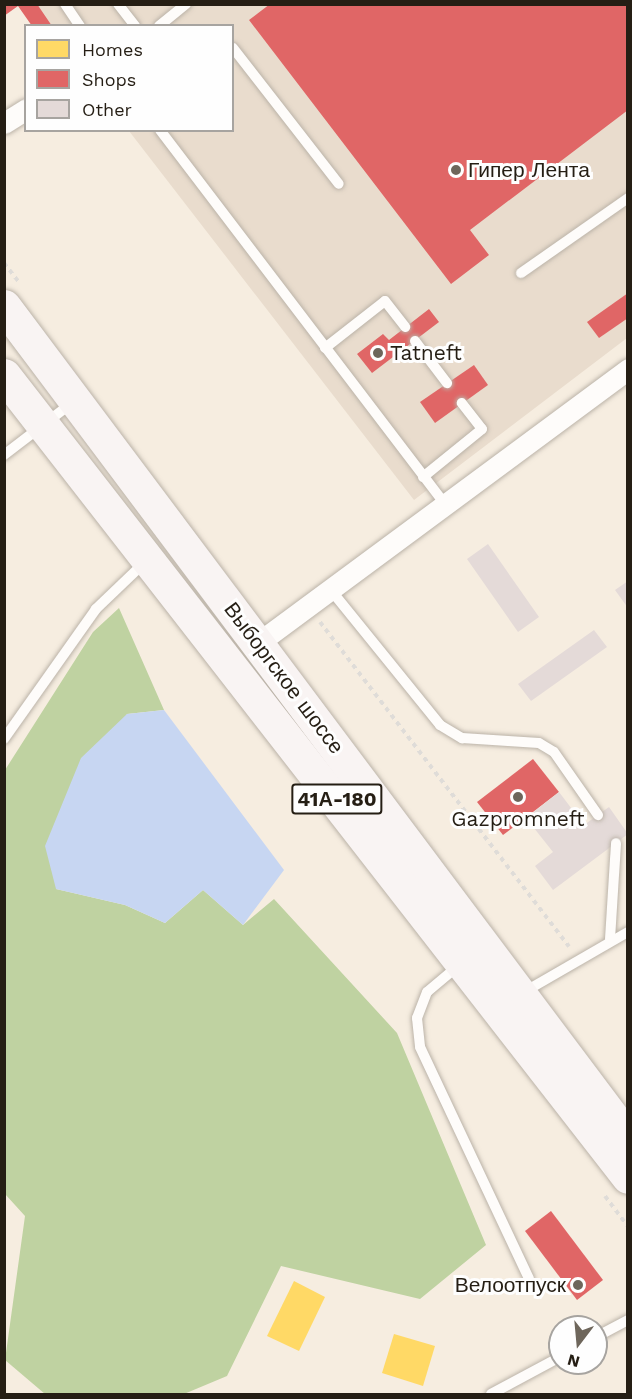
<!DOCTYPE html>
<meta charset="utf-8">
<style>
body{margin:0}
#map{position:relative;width:632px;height:1399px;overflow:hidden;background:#f6ede0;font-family:"Work Sans",sans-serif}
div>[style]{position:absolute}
.commercial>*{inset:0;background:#e9dccd}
.forest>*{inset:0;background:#bfd2a1}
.water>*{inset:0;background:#c7d6f2}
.homes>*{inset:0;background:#ffd966}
.shops>*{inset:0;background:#e06666}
.building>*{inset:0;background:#e4dad8}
.path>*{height:4px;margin-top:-2px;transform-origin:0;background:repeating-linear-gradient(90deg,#dfdcd8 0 4.5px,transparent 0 9px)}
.roads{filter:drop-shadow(0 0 2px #bbb3a8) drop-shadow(0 0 2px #bbb3a8)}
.lane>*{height:10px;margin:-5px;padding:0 5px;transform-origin:5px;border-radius:5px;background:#fefcfa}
.street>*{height:21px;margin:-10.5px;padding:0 10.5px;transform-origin:10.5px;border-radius:10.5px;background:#fefcfa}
.primary>*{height:33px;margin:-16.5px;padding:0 16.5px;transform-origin:16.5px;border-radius:16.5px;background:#f9f4f3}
.dots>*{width:16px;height:16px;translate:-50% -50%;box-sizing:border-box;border:3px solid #fefefe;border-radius:50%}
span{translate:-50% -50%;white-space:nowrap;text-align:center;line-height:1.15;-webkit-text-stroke:6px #fefefe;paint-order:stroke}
.shield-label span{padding:2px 4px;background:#fefefe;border:2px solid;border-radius:4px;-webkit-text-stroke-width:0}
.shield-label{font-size:20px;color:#251e14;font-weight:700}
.poi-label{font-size:21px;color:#251e14}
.left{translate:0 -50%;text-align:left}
.right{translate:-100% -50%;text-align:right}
.street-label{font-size:21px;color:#251e14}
.frame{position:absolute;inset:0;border:6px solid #251e14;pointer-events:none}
.legend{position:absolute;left:24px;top:24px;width:210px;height:108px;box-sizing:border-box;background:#fefefe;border:2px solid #a7a4a0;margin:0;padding:8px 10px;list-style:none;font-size:18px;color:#251e14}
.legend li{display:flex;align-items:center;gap:12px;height:30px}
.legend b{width:30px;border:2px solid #a7a4a0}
.north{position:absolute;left:548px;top:1315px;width:60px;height:60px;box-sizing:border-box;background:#fefefe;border:2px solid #a7a4a0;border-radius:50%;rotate:196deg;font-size:16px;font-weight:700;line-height:24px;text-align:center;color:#251e14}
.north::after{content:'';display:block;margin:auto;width:21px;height:27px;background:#6e665b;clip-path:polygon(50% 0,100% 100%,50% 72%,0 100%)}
</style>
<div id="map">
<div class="commercial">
<div style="clip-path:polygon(32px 5px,627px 5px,627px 338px,414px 500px,129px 131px,232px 130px,232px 26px,48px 25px)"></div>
</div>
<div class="forest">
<div style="clip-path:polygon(119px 608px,164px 710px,127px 714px,56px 889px,125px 905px,165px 923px,203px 890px,243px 925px,274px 899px,397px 1033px,486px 1245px,420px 1299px,281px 1266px,227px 1376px,184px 1394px,45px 1394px,5px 1360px,25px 1216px,5px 1194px,5px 770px,93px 632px)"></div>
</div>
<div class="water">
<div style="clip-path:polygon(164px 710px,284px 870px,243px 925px,203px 890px,165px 923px,125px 905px,56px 889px,45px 846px,81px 758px,127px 714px)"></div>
</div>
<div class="homes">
<div style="clip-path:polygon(294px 1281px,325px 1297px,299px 1351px,267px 1336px)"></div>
<div style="clip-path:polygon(394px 1334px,435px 1346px,423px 1386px,382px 1373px)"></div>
</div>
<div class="shops">
<div style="clip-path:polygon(4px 4px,37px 4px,52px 26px,32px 26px,18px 6px,4px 16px)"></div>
<div style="clip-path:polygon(270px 4px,628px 4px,628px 110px,470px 230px,489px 255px,451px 284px,249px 20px)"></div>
<div style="clip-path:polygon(628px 293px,628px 318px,599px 338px,587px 322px)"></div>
<div style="clip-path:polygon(429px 309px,439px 322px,372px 373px,357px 354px,383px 334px,389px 340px)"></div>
<div style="clip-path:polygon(474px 365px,488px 385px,435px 423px,420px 402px)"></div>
<div style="clip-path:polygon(533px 759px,559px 792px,503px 835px,477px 802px)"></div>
<div style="clip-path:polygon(551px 1211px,603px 1280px,577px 1300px,525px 1231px)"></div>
</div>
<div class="building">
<div style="clip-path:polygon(488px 544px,539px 617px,518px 632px,467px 559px)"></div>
<div style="clip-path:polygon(628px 581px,628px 608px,615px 590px)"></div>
<div style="clip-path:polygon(594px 630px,607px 647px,531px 701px,518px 684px)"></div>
<div style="clip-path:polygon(559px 792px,584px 825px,609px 807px,628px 834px,553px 890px,535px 866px,553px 852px,526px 818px)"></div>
</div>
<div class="path">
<div style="left:4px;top:263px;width:23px;rotate:52deg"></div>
<div style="left:320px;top:622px;width:409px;rotate:52.5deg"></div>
<div style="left:605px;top:1196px;width:38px;rotate:53deg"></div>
</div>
<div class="roads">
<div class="lane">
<div style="left:65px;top:4px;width:27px;rotate:56deg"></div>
<div style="left:118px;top:4px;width:28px;rotate:52deg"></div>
<div style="left:159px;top:26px;width:35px;rotate:-39deg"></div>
<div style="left:233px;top:48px;width:172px;rotate:52.1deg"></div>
<div style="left:160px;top:130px;width:467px;rotate:52.7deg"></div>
<div style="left:521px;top:273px;width:131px;rotate:-35deg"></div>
<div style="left:415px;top:341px;width:53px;rotate:52.7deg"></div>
<div style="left:325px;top:348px;width:76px;rotate:-38.1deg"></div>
<div style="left:385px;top:301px;width:33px;rotate:52deg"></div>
<div style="left:4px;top:455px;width:87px;rotate:-37.5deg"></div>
<div style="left:423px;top:477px;width:76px;rotate:-39.1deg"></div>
<div style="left:482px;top:429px;width:33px;rotate:-128deg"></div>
<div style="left:330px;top:589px;width:175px;rotate:51deg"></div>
<div style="left:440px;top:725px;width:26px;rotate:31deg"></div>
<div style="left:462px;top:738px;width:77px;rotate:3.7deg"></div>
<div style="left:539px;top:743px;width:17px;rotate:31deg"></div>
<div style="left:554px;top:752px;width:77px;rotate:55.1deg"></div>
<div style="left:4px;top:739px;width:159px;rotate:-54.7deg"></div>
<div style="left:96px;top:609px;width:66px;rotate:-43.8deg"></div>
<div style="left:610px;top:939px;width:96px;rotate:-86.4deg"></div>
<div style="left:458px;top:966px;width:40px;rotate:140deg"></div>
<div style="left:427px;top:992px;width:28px;rotate:111deg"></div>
<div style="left:417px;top:1018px;width:29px;rotate:84deg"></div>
<div style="left:420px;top:1047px;width:256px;rotate:64.8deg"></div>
<div style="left:524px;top:992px;width:120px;rotate:-30deg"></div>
<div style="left:596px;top:1337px;width:36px;rotate:-28deg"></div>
<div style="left:491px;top:1394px;width:78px;rotate:-28.2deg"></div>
</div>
<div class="street">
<div style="left:4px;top:123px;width:26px;rotate:-32deg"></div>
<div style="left:258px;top:643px;width:460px;rotate:-36.5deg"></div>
</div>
<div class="primary">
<div style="left:4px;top:306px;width:1040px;rotate:53.13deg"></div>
<div style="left:4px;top:375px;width:1016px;rotate:52.12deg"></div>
</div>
</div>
<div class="dots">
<div style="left:456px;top:170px;background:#6e665b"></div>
<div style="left:378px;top:353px;background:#6e665b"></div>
<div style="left:518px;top:797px;background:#6e665b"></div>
<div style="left:578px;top:1285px;background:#6e665b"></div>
</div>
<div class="shield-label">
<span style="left:337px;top:799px">41А-180</span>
</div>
<div class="poi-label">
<span class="left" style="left:468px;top:170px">Гипер Лента</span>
<span class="left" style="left:390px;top:353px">Tatneft</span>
<span style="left:518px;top:819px">Gazpromneft</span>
<span class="right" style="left:566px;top:1285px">Велоотпуск</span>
</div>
<div class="street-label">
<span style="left:284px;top:678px;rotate:53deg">Выборгское шоссе</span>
</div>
<div class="frame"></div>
<ul class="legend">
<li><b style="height:16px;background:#ffd966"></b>Homes</li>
<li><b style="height:16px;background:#e06666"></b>Shops</li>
<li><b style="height:16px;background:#e4dad8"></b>Other</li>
</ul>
<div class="north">N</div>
</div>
